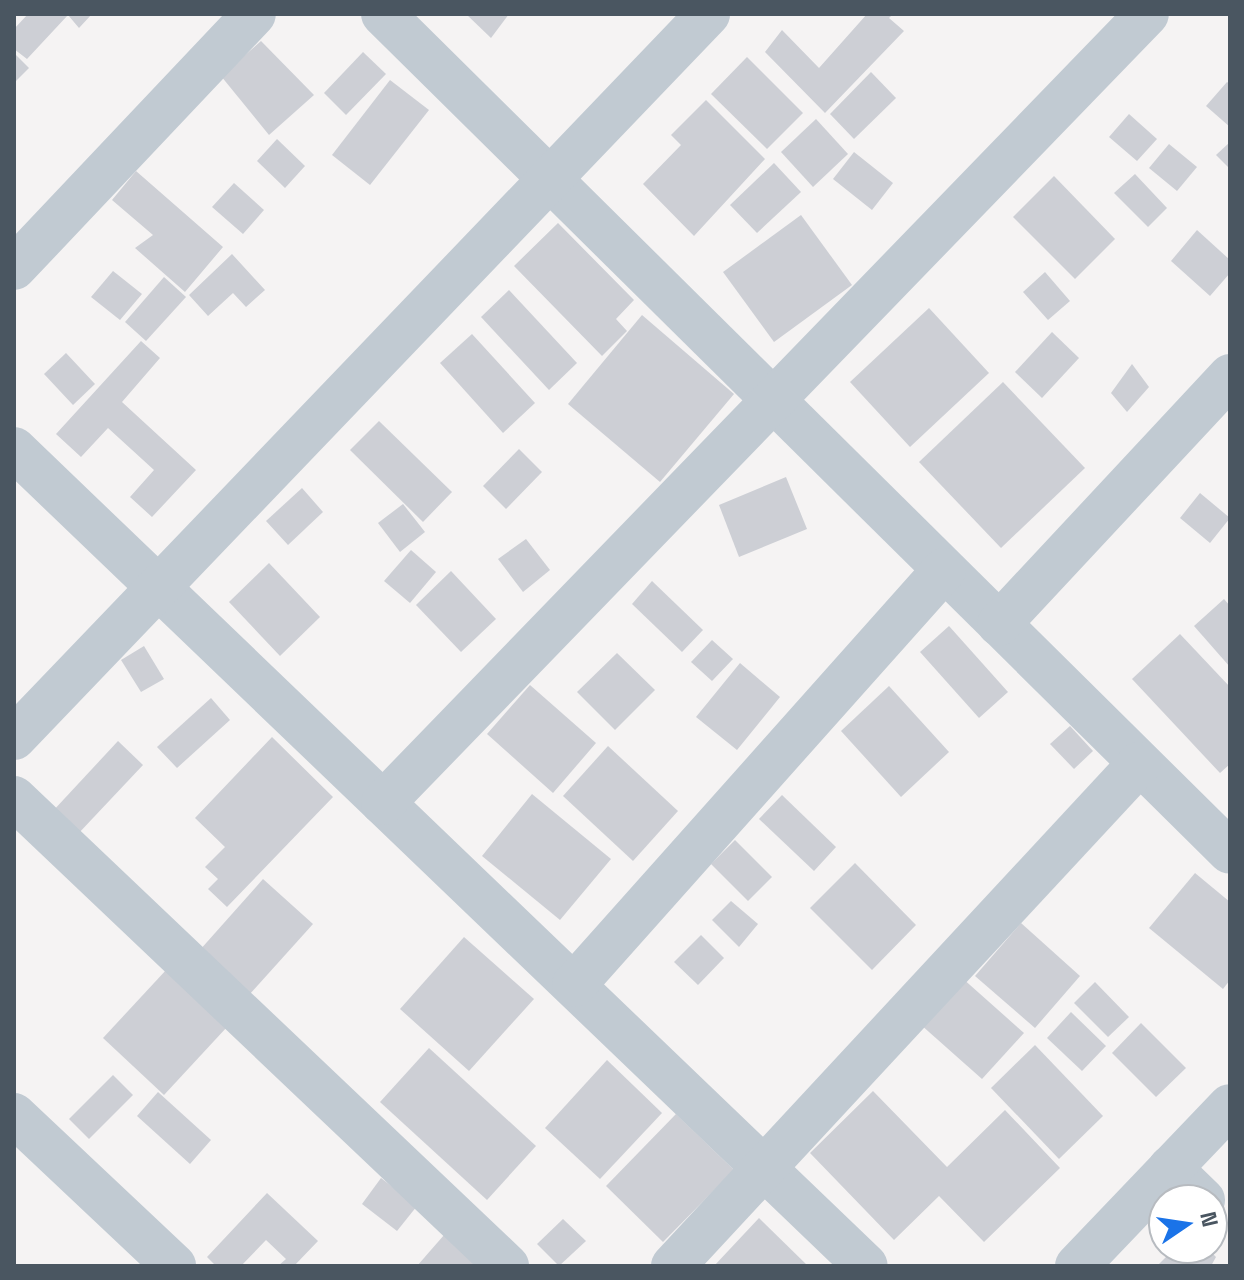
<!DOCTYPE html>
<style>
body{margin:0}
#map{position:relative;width:1244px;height:1280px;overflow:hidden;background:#f5f3f3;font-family:"Space Grotesk",sans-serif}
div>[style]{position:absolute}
.building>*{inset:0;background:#cdcfd5}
.minor>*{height:44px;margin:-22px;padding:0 22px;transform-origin:22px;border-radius:22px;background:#c1cad2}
span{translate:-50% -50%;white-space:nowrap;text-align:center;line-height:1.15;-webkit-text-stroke:8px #fff;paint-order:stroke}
.frame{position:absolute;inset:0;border:16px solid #4a5661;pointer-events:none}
.north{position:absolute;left:1148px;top:1184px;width:80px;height:80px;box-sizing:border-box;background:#fff;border:2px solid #b7bbc0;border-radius:50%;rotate:77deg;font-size:22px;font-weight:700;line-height:32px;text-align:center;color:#4a5661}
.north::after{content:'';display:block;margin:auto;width:28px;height:36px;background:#1a73e8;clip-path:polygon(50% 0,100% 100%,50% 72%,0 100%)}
</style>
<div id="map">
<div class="building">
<div style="clip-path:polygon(28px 14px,92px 14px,79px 28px,68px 15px,27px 59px,14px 49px,14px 29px)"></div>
<div style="clip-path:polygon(466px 14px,509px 14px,491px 38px)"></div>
<div style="clip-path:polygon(867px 14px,893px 14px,889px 18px,904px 31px,825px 113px,765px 52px,782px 30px,819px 68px)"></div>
<div style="clip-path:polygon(261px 41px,314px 95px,269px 135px,221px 76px)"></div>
<div style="clip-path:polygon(363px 52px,386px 74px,346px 115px,324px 93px)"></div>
<div style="clip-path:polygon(14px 53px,29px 68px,14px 83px)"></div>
<div style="clip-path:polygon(747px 57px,803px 113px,767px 149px,711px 94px)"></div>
<div style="clip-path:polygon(871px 72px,896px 98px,854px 139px,830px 114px)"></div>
<div style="clip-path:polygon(390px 80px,429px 110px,370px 185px,332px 155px)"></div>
<div style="clip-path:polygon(1227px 82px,1230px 84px,1230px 127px,1206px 106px)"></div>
<div style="clip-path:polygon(706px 100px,765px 159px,694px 236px,643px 184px,681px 145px,671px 135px)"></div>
<div style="clip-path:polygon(1129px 114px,1157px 139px,1137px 161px,1109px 137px)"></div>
<div style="clip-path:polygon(816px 119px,848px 154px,813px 187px,781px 152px)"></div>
<div style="clip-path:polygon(277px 139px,305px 166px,285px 188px,257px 161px)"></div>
<div style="clip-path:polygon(1230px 142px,1230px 169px,1216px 155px)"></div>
<div style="clip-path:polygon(1169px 144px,1197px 167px,1177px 191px,1149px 168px)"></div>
<div style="clip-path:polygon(854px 152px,893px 183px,872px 210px,833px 179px)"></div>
<div style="clip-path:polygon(774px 163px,801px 192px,757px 233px,730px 205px)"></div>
<div style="clip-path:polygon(136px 171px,223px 247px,185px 292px,135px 248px,153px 235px,112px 200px)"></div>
<div style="clip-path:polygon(1135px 174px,1167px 208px,1148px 227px,1114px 193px)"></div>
<div style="clip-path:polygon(1054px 176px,1115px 239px,1075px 279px,1013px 217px)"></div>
<div style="clip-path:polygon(234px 183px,264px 210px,243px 234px,212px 207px)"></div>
<div style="clip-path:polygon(801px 215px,852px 285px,774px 342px,723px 272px)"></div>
<div style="clip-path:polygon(558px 223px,634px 300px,616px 319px,627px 331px,602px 356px,514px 266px)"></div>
<div style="clip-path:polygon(1197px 230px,1230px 260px,1230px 273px,1210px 296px,1171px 261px)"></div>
<div style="clip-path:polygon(232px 254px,265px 290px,246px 307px,233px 293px,208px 316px,189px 295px)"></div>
<div style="clip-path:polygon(113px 271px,142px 294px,120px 320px,91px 297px)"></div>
<div style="clip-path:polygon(1045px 272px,1070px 301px,1048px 320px,1023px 292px)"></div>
<div style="clip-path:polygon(164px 277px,186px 297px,146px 341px,125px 322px)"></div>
<div style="clip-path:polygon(509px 290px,577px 363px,549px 390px,481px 317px)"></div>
<div style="clip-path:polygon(929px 308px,989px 373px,910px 447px,850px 382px)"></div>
<div style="clip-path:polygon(642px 315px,734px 394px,660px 482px,568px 404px)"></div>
<div style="clip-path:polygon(1052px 332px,1079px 358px,1042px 398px,1015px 372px)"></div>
<div style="clip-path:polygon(472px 334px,535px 403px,503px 433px,440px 363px)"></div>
<div style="clip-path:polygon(141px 341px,160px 358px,122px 402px,196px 470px,152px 517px,130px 497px,154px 470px,108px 428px,81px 457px,56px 434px)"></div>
<div style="clip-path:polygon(66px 353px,95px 384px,73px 405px,44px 374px)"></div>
<div style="clip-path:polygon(1132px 364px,1149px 387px,1127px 412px,1111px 393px)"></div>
<div style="clip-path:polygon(1003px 382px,1085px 468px,1001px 548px,919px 462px)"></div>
<div style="clip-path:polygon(379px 421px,452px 492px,423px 522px,350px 450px)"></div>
<div style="clip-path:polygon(519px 449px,542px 472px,506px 509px,483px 486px)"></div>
<div style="clip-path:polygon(786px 477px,807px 529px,739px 557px,719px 505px)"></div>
<div style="clip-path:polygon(302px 488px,323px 512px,288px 545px,266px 521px)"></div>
<div style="clip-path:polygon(1200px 493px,1230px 518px,1210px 543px,1180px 518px)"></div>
<div style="clip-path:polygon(403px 504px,425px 532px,400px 552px,378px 523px)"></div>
<div style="clip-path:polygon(526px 539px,550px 570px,523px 592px,498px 559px)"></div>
<div style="clip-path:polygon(411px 550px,436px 572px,410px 603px,384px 581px)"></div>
<div style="clip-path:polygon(269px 563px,320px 617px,280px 656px,229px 602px)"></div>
<div style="clip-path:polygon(451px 571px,496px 619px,461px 652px,416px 605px)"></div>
<div style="clip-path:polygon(652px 581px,703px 630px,682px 652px,632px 604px)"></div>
<div style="clip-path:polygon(1224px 599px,1230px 606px,1230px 667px,1194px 626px)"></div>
<div style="clip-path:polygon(949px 626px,1008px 692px,979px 718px,920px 652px)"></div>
<div style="clip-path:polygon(1180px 634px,1230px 687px,1230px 764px,1220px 773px,1132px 679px)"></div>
<div style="clip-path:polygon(712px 640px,733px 659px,712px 681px,691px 662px)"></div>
<div style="clip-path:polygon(144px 646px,164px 679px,141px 692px,121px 660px)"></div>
<div style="clip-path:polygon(617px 653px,655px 690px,615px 730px,577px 692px)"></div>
<div style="clip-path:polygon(740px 663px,780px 697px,737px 750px,696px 717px)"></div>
<div style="clip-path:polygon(530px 685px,596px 743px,553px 793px,487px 734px)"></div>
<div style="clip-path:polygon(889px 686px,949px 752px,901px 797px,841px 731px)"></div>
<div style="clip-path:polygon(211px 698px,230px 720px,177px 768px,157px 747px)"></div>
<div style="clip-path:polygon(1070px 726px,1093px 751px,1074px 769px,1050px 744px)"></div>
<div style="clip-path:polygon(272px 737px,333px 797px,227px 907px,208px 889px,218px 879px,205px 867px,225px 847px,195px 818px)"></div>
<div style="clip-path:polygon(118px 741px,143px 765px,77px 835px,52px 812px)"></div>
<div style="clip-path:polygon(608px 746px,678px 811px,633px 861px,563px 796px)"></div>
<div style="clip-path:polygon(532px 794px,611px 859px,560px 920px,482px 856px)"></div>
<div style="clip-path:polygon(782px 795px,836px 847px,814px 871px,759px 819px)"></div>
<div style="clip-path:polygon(735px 840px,772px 877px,748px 901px,711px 864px)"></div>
<div style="clip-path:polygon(855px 863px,916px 925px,872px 970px,810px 908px)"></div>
<div style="clip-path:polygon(1195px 873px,1230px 902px,1230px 980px,1223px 989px,1149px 928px)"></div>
<div style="clip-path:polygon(263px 879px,313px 924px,249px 995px,199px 951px)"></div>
<div style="clip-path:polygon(731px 901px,758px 924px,739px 947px,712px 920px)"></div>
<div style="clip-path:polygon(1021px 923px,1080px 976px,1035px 1028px,975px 976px)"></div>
<div style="clip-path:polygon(701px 935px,724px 958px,698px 985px,674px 962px)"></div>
<div style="clip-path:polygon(464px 937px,534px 999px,469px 1071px,400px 1009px)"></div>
<div style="clip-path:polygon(167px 969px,227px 1027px,164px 1095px,103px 1038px)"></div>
<div style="clip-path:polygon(961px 977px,1024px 1033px,982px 1079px,920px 1024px)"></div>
<div style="clip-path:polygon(1095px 982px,1129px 1017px,1108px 1037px,1074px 1003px)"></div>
<div style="clip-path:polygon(1071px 1012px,1106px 1046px,1082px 1071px,1047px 1038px)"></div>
<div style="clip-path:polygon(1141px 1023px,1186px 1068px,1156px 1097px,1112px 1053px)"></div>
<div style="clip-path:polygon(1035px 1045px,1103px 1116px,1059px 1159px,991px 1088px)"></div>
<div style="clip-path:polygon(429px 1048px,536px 1146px,487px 1200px,380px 1102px)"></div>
<div style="clip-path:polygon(607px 1060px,662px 1113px,600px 1179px,545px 1128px)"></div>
<div style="clip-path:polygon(113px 1075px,133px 1095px,89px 1139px,69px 1119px)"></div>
<div style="clip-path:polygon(873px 1091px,947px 1167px,1005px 1110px,1060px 1168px,984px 1242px,939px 1196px,894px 1240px,810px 1153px)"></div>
<div style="clip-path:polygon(158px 1092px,211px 1140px,190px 1164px,137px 1116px)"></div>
<div style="clip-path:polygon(676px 1114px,734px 1170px,663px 1242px,606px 1186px)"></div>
<div style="clip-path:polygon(381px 1178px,417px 1206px,397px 1231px,362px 1204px)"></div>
<div style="clip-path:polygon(267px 1193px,318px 1241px,294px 1266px,278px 1266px,286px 1259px,266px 1240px,241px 1266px,216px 1266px,207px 1257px)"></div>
<div style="clip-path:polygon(759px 1218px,808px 1266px,714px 1266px)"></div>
<div style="clip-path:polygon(563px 1219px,586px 1241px,559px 1266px,537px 1244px)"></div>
<div style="clip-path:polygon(451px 1227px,488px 1266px,417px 1266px)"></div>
<div style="clip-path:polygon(1175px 1248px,1207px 1248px,1216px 1257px,1211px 1266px,1157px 1266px)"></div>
</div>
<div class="minor">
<div style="left:383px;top:14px;width:1191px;rotate:44.69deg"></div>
<div style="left:14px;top:268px;width:349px;rotate:-46.6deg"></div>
<div style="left:14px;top:449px;width:1180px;rotate:43.8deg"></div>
<div style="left:999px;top:624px;width:339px;rotate:-47deg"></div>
<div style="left:14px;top:738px;width:1003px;rotate:-46.21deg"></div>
<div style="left:14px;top:798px;width:680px;rotate:43.51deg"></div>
<div style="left:383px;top:803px;width:1098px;rotate:-45.92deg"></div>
<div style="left:574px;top:985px;width:556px;rotate:-48.28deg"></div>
<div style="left:14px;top:1115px;width:220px;rotate:43.3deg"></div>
<div style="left:1170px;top:1168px;width:46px;rotate:44.1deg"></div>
<div style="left:673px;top:1266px;width:685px;rotate:-47.13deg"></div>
<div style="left:1077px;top:1266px;width:221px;rotate:-46.3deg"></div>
</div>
<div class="frame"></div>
<div class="north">N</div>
</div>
